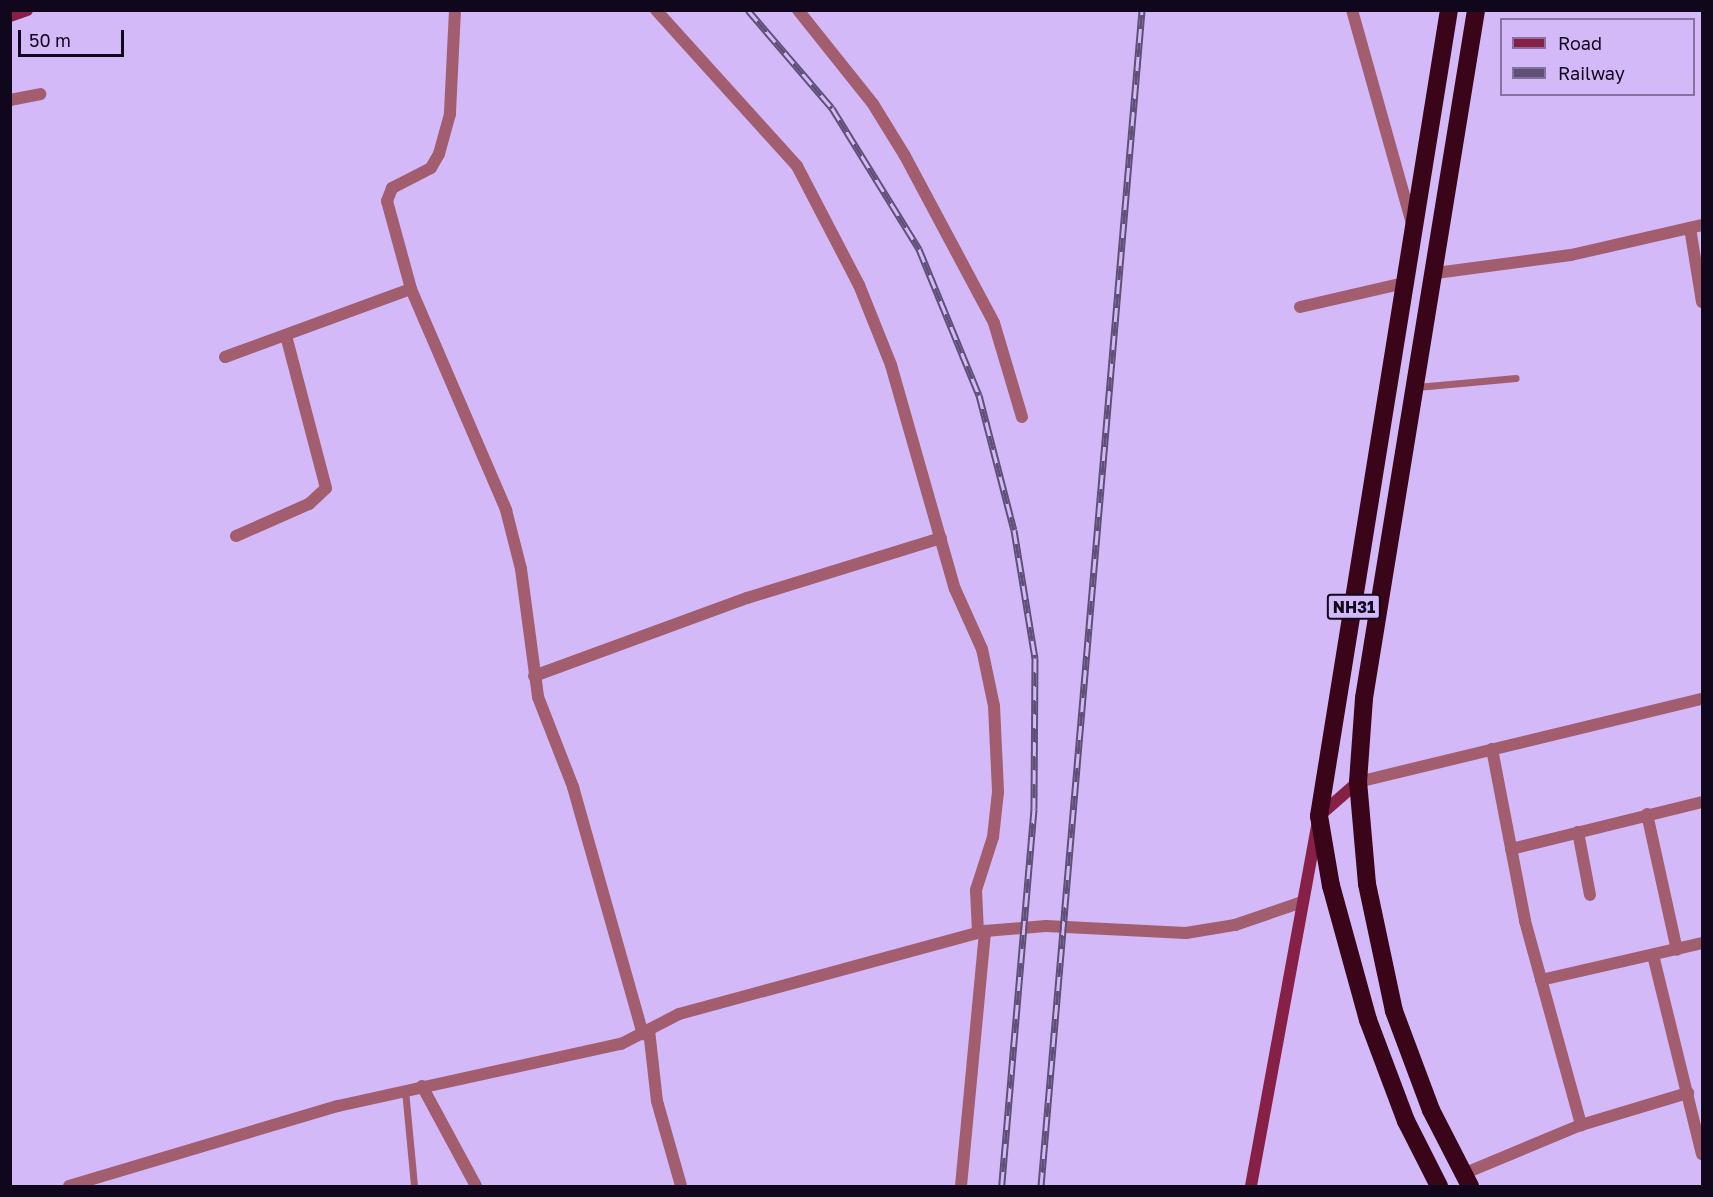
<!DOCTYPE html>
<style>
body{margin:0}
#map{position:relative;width:1713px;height:1197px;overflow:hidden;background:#d4b9f9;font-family:"Golos Text",sans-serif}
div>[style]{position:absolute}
.lane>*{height:7px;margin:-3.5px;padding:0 3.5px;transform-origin:3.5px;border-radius:3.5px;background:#a25d6f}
.street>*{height:12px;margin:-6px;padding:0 6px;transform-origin:6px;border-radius:6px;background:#a25d6f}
.secondary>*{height:12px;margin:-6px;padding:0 6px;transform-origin:6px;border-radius:6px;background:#872046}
.highway>*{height:18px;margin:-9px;padding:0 9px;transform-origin:9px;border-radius:9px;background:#3a0519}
.rail>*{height:7px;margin-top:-3.5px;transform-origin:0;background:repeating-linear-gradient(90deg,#d4b9f9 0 14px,#604f76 0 28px);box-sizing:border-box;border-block:2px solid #604f76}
span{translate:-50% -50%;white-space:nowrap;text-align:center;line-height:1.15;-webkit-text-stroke:6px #d4b9f9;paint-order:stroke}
.shield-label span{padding:2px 4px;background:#d4b9f9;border:2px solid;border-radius:4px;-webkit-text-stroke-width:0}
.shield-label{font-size:16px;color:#11071d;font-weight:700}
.frame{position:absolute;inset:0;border:12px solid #11071d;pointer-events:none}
.legend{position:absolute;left:1500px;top:18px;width:195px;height:78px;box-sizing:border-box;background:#d4b9f9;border:2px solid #8672a1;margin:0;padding:8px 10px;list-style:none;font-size:18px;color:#11071d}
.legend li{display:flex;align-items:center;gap:12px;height:30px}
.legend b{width:30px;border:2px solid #8672a1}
.scale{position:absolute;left:18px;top:30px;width:106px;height:27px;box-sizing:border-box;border:3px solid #11071d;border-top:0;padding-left:8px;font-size:18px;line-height:21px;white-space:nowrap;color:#11071d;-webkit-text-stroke:4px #d4b9f9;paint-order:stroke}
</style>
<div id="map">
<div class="lane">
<div style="left:1417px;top:387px;width:99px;rotate:-5.2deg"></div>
<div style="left:405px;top:1090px;width:96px;rotate:84.6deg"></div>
</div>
<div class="street">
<div style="left:455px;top:10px;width:104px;rotate:92.8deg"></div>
<div style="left:450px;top:114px;width:41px;rotate:105.4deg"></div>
<div style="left:439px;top:154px;width:16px;rotate:120deg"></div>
<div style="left:431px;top:168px;width:44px;rotate:152.9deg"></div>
<div style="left:392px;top:188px;width:14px;rotate:111deg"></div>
<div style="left:387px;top:201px;width:91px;rotate:74.7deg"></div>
<div style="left:411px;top:289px;width:241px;rotate:66.7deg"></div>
<div style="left:506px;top:510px;width:61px;rotate:75.7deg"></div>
<div style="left:521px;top:569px;width:129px;rotate:82.4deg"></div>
<div style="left:538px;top:697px;width:97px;rotate:68.7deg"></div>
<div style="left:573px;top:787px;width:257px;rotate:74.2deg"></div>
<div style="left:656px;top:10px;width:210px;rotate:47.9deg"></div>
<div style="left:797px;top:166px;width:134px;rotate:62.5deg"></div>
<div style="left:859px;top:285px;width:86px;rotate:68.2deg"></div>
<div style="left:891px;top:365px;width:233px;rotate:74.1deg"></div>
<div style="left:955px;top:589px;width:66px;rotate:65.8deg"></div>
<div style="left:982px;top:649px;width:58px;rotate:78.1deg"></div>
<div style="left:994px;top:706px;width:86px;rotate:87.3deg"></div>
<div style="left:998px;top:792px;width:45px;rotate:96.3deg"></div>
<div style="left:993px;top:837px;width:56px;rotate:107.8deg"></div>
<div style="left:976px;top:890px;width:43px;rotate:87.3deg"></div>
<div style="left:798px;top:10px;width:120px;rotate:51.4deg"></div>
<div style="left:873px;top:104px;width:61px;rotate:58.4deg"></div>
<div style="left:905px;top:156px;width:189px;rotate:61.9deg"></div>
<div style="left:994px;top:323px;width:98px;rotate:73.4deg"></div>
<div style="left:1352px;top:10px;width:221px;rotate:74.3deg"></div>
<div style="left:10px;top:100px;width:31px;rotate:-11deg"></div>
<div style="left:1690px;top:228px;width:75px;rotate:80.8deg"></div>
<div style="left:1436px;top:273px;width:136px;rotate:-7.6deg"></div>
<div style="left:1571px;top:255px;width:134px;rotate:-12.9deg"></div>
<div style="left:1300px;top:307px;width:111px;rotate:-13deg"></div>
<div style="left:225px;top:357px;width:198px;rotate:-20.1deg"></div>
<div style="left:236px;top:536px;width:80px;rotate:-23.7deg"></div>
<div style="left:309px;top:504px;width:23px;rotate:-43deg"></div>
<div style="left:326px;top:488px;width:158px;rotate:-104.7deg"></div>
<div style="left:534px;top:676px;width:227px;rotate:-20.1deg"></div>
<div style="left:747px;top:598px;width:203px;rotate:-17.2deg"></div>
<div style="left:1492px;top:749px;width:175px;rotate:79.1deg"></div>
<div style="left:1525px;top:921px;width:212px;rotate:74.6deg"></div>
<div style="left:1358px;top:782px;width:354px;rotate:-13.6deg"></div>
<div style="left:1647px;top:814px;width:139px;rotate:77.6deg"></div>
<div style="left:1578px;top:832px;width:64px;rotate:79.2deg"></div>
<div style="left:1511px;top:849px;width:197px;rotate:-13.8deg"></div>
<div style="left:1653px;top:955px;width:205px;rotate:76.2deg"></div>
<div style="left:1541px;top:980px;width:165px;rotate:-12.9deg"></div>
<div style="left:649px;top:1030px;width:71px;rotate:83.6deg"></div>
<div style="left:657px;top:1101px;width:88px;rotate:74.2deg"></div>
<div style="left:422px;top:1086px;width:114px;rotate:61.6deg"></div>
<div style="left:1463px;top:1174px;width:128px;rotate:-22.6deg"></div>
<div style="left:1581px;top:1125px;width:112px;rotate:-16.7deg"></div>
<div style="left:69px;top:1186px;width:281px;rotate:-16.6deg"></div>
<div style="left:338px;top:1106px;width:290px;rotate:-12.4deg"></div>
<div style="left:621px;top:1044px;width:65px;rotate:-27.3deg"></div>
<div style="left:679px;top:1014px;width:317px;rotate:-15.2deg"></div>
<div style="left:985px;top:931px;width:61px;rotate:-4.7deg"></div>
<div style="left:1046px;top:926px;width:140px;rotate:2.9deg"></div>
<div style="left:1186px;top:933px;width:50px;rotate:-9.3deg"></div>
<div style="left:1235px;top:925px;width:71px;rotate:-18.9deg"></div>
<div style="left:961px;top:1186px;width:256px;rotate:-84.6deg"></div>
</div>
<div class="secondary">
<div style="left:10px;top:16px;width:18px;rotate:-19deg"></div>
<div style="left:1251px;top:1186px;width:376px;rotate:-79.6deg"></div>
<div style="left:1319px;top:816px;width:52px;rotate:-41.1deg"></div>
</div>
<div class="highway">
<div style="left:1439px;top:1186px;width:73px;rotate:-116.9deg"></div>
<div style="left:1406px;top:1121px;width:108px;rotate:-110.6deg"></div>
<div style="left:1368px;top:1020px;width:139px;rotate:-105.4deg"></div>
<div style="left:1331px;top:886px;width:71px;rotate:-99.7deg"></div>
<div style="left:1319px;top:816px;width:816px;rotate:-80.84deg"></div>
<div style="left:1470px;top:1186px;width:85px;rotate:-117.2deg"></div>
<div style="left:1431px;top:1110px;width:106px;rotate:-110.5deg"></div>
<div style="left:1394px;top:1011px;width:130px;rotate:-102deg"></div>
<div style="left:1367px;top:884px;width:102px;rotate:-95deg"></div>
<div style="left:1358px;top:782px;width:84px;rotate:-85.9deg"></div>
<div style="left:1364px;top:698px;width:697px;rotate:-80.75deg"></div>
</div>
<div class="rail">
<div style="left:748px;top:10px;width:129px;rotate:49.4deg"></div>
<div style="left:832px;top:108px;width:166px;rotate:58.3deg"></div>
<div style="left:919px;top:249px;width:158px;rotate:67.7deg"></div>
<div style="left:979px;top:395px;width:139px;rotate:75.5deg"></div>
<div style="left:1014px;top:530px;width:130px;rotate:80.7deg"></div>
<div style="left:1035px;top:658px;width:151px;rotate:90.4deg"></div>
<div style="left:1034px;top:809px;width:378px;rotate:94.9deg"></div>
<div style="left:1041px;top:1186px;width:1180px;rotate:-85.09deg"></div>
</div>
<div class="shield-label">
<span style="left:1354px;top:607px">NH31</span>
</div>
<div class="frame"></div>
<ul class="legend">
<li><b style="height:8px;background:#872046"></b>Road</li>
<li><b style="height:8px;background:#604f76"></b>Railway</li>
</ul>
<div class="scale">50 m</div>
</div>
